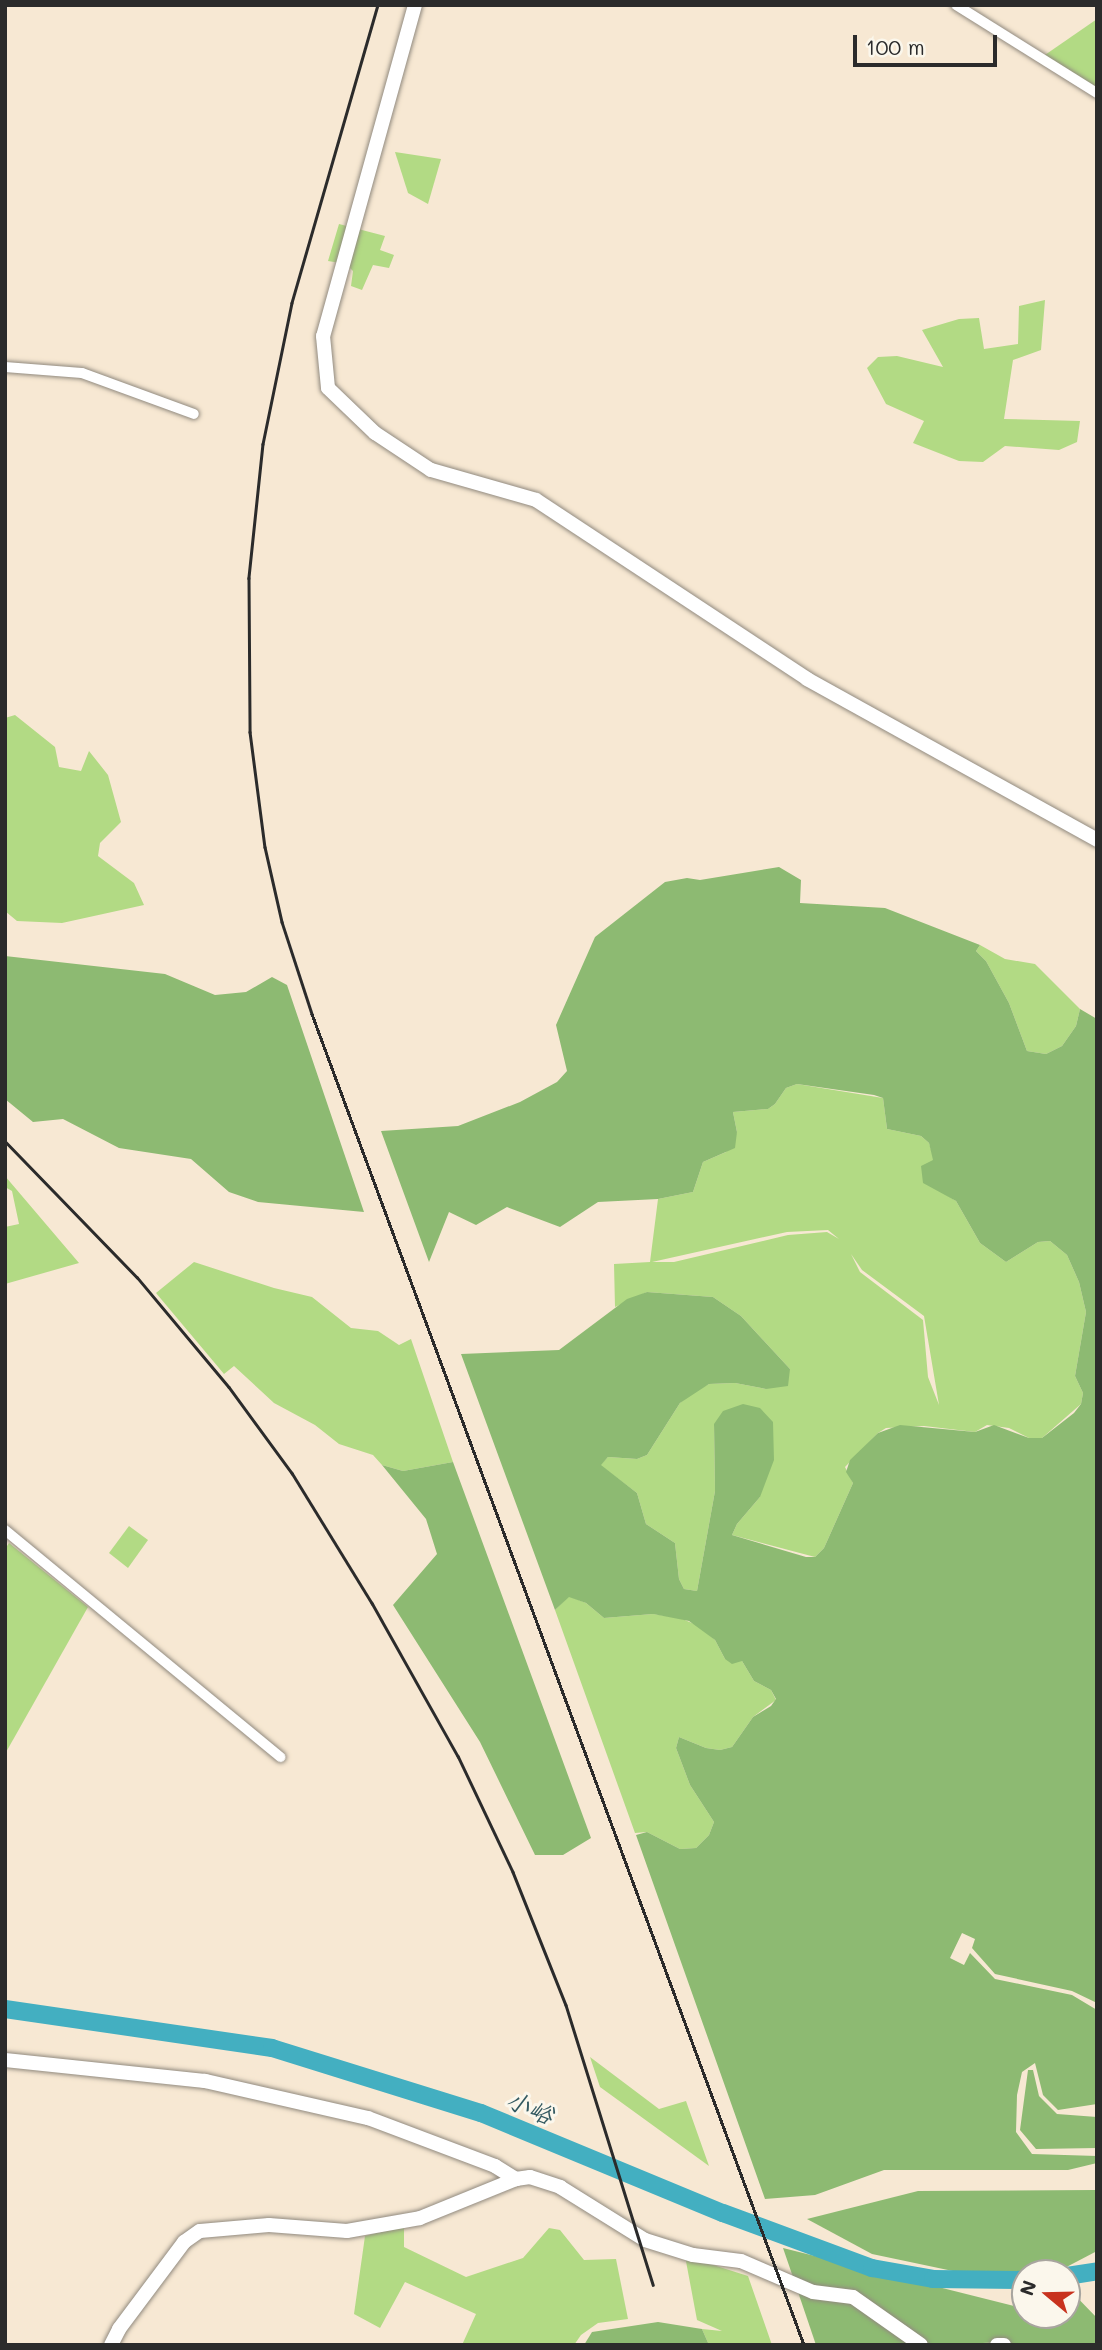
<!DOCTYPE html>
<meta charset="utf-8">
<style>
body{margin:0}
#map{position:relative;width:1102px;height:2350px;overflow:hidden;background:#f7e8d3;font-family:Mali,"LXGW WenKai TC",sans-serif}
div>[style]{position:absolute}
.green>*{inset:0;background:#b2da84}
.forest>*{inset:0;background:#8dba72}
.river>*{height:18px;margin:-9px;padding:0 9px;transform-origin:9px;border-radius:9px;background:#43afc1}
.roads{filter:drop-shadow(0 0 2px #918a7f) drop-shadow(0 0 2px #918a7f)}
.minor>*{height:10px;margin:-5px;padding:0 5px;transform-origin:5px;border-radius:5px;background:#fff}
.tertiary>*{height:14px;margin:-7px;padding:0 7px;transform-origin:7px;border-radius:7px;background:#fff}
.rail>*{height:2.5px;margin:-1.25px;padding:0 1.25px;transform-origin:1.25px;border-radius:1.25px;background:#2b2b2b}
span{translate:-50% -50%;white-space:nowrap;text-align:center;line-height:1.15;-webkit-text-stroke:6px #fbf7ec;paint-order:stroke}
.water-label{font-size:24px;color:#335960;font-style:italic}
.frame{position:absolute;inset:0;border:7px solid #2b2b2b;pointer-events:none}
.north{position:absolute;left:1011px;top:2259px;width:70px;height:70px;box-sizing:border-box;background:#fbf7ec;border:2px solid #a8a59f;border-radius:50%;rotate:289deg;font-size:19px;font-weight:700;line-height:28px;text-align:center;color:#2b2b2b}
.north::after{content:'';display:block;margin:auto;width:24px;height:32px;background:#c8321e;clip-path:polygon(50% 0,100% 100%,50% 72%,0 100%)}
.scale{position:absolute;left:853px;top:35px;width:144px;height:32px;box-sizing:border-box;border:4px solid #2b2b2b;border-top:0;padding-left:9px;font-size:21px;line-height:24px;white-space:nowrap;color:#2b2b2b;-webkit-text-stroke:5px #fbf7ec;paint-order:stroke}
</style>
<div id="map">
<div class="green">
<div style="clip-path:polygon(1097px 19px,1097px 92px,1042px 57px)"></div>
<div style="clip-path:polygon(395px 152px,441px 159px,428px 204px,408px 193px)"></div>
<div style="clip-path:polygon(339px 224px,385px 236px,380px 250px,394px 255px,389px 268px,373px 265px,362px 290px,351px 286px,353px 271px,346px 264px,328px 261px)"></div>
<div style="clip-path:polygon(1045px 300px,1041px 350px,1013px 360px,1004px 419px,1080px 421px,1077px 442px,1059px 450px,1005px 446px,983px 462px,959px 461px,913px 443px,924px 421px,886px 404px,867px 368px,878px 357px,897px 356px,943px 367px,922px 330px,959px 319px,979px 318px,984px 349px,1018px 344px,1019px 306px)"></div>
<div style="clip-path:polygon(15px 715px,55px 747px,59px 767px,81px 771px,89px 751px,108px 775px,121px 822px,100px 843px,98px 856px,134px 883px,144px 905px,62px 923px,17px 921px,5px 911px,5px 718px)"></div>
<div style="clip-path:polygon(980px 945px,1005px 959px,1035px 964px,1080px 1009px,1076px 1026px,1062px 1046px,1046px 1054px,1027px 1051px,1009px 1003px,986px 961px,976px 951px)"></div>
<div style="clip-path:polygon(evenodd,797px 1084px,883px 1098px,887px 1129px,921px 1136px,929px 1143px,945px 1194px,956px 1201px,980px 1243px,1006px 1262px,1038px 1242px,1050px 1241px,1067px 1255px,1079px 1282px,1086px 1312px,1075px 1376px,1083px 1393px,1081px 1404px,1042px 1438px,1029px 1438px,1009px 1428px,987px 1425px,975px 1432px,924px 1426px,886px 1428px,878px 1433px,845px 1467px,853px 1483px,824px 1548px,815px 1557px,732px 1535px,737px 1524px,760px 1497px,714px 1424px,715px 1491px,697px 1591px,684px 1589px,679px 1579px,675px 1543px,646px 1524px,637px 1493px,600px 1465px,608px 1457px,637px 1459px,647px 1455px,680px 1403px,694px 1391px,709px 1384px,735px 1383px,766px 1389px,790px 1369px,741px 1316px,713px 1297px,647px 1292px,615px 1307px,614px 1264px,650px 1262px,658px 1199px,693px 1192px,703px 1162px,726px 1152px,737px 1132px,733px 1112px,768px 1109px,775px 1104px,786px 1088px,797px 1084px,828px 1230px,839px 1239px,827px 1232px,788px 1235px,674px 1262px,652px 1262px,787px 1232px,828px 1230px,797px 1084px,851px 1254px,862px 1270px,924px 1316px,939px 1405px,928px 1377px,923px 1320px,860px 1272px,851px 1254px)"></div>
<div style="clip-path:polygon(5px 1176px,79px 1263px,5px 1284px,5px 1227px,19px 1224px,12px 1191px,5px 1187px)"></div>
<div style="clip-path:polygon(194px 1262px,274px 1288px,312px 1297px,351px 1328px,378px 1331px,399px 1345px,411px 1339px,453px 1462px,403px 1471px,382px 1465px,373px 1455px,339px 1444px,315px 1425px,274px 1403px,234px 1366px,224px 1374px,156px 1293px)"></div>
<div style="clip-path:polygon(129px 1526px,148px 1540px,128px 1568px,109px 1553px)"></div>
<div style="clip-path:polygon(9px 1543px,88px 1607px,5px 1754px,5px 1549px)"></div>
<div style="clip-path:polygon(569px 1596px,586px 1603px,604px 1618px,653px 1614px,680px 1618px,699px 1626px,715px 1640px,725px 1659px,742px 1661px,754px 1681px,771px 1690px,776px 1700px,753px 1717px,732px 1747px,720px 1750px,706px 1748px,679px 1737px,676px 1748px,690px 1785px,714px 1822px,709px 1835px,696px 1848px,680px 1849px,647px 1832px,635px 1833px,555px 1610px)"></div>
<div style="clip-path:polygon(590px 2057px,659px 2109px,686px 2101px,709px 2166px,600px 2087px)"></div>
<div style="clip-path:polygon(404px 2226px,404px 2247px,466px 2277px,523px 2258px,549px 2228px,560px 2230px,584px 2260px,616px 2259px,628px 2319px,598px 2323px,581px 2335px,574px 2345px,462px 2345px,476px 2314px,405px 2282px,380px 2328px,354px 2314px,365px 2236px)"></div>
<div style="clip-path:polygon(685px 2256px,748px 2276px,772px 2345px,709px 2345px,702px 2329px,722px 2331px,697px 2320px)"></div>
</div>
<div class="forest">
<div style="clip-path:polygon(779px 867px,801px 880px,800px 903px,885px 908px,980px 945px,976px 951px,986px 961px,1009px 1003px,1027px 1051px,1046px 1054px,1062px 1046px,1076px 1026px,1080px 1009px,1097px 1019px,1097px 2003px,1072px 1991px,995px 1974px,972px 1948px,975px 1939px,962px 1933px,950px 1958px,964px 1965px,970px 1953px,995px 1979px,1072px 1995px,1097px 2010px,1097px 2104px,1058px 2110px,1043px 2095px,1035px 2063px,1022px 2072px,1017px 2095px,1016px 2132px,1032px 2154px,1097px 2156px,1097px 2163px,1068px 2170px,884px 2170px,815px 2195px,765px 2199px,636px 1835px,647px 1832px,680px 1849px,696px 1848px,709px 1835px,714px 1822px,690px 1785px,676px 1748px,679px 1737px,706px 1748px,720px 1750px,732px 1747px,753px 1717px,771px 1706px,776px 1699px,771px 1690px,754px 1681px,742px 1661px,732px 1664px,725px 1659px,715px 1640px,689px 1621px,653px 1614px,604px 1618px,586px 1603px,569px 1597px,555px 1610px,461px 1354px,559px 1350px,627px 1299px,647px 1292px,713px 1297px,741px 1316px,790px 1369px,788px 1386px,766px 1389px,735px 1383px,709px 1384px,680px 1403px,647px 1455px,637px 1459px,608px 1457px,601px 1465px,637px 1493px,646px 1524px,675px 1543px,679px 1579px,684px 1589px,697px 1591px,715px 1491px,714px 1424px,723px 1411px,743px 1404px,760px 1408px,773px 1422px,774px 1460px,760px 1497px,737px 1524px,732px 1535px,806px 1557px,815px 1557px,824px 1548px,853px 1483px,846px 1472px,850px 1460px,878px 1433px,900px 1425px,975px 1432px,994px 1425px,1029px 1438px,1042px 1438px,1074px 1413px,1081px 1404px,1083px 1393px,1075px 1376px,1086px 1312px,1079px 1282px,1067px 1255px,1050px 1241px,1038px 1242px,1006px 1262px,980px 1243px,956px 1201px,923px 1183px,921px 1166px,933px 1160px,929px 1143px,921px 1136px,887px 1129px,883px 1098px,874px 1095px,797px 1084px,786px 1088px,775px 1104px,768px 1109px,733px 1112px,737px 1132px,735px 1148px,703px 1162px,693px 1192px,658px 1199px,598px 1202px,560px 1227px,507px 1207px,476px 1225px,449px 1212px,429px 1262px,381px 1131px,458px 1126px,520px 1102px,557px 1082px,567px 1071px,556px 1025px,595px 937px,665px 882px,687px 878px,700px 880px)"></div>
<div style="clip-path:polygon(5px 956px,165px 974px,215px 995px,246px 992px,272px 977px,287px 985px,364px 1212px,258px 1202px,229px 1192px,191px 1159px,119px 1148px,63px 1119px,33px 1122px,5px 1099px)"></div>
<div style="clip-path:polygon(453px 1462px,591px 1838px,563px 1855px,535px 1855px,480px 1742px,393px 1605px,437px 1554px,426px 1519px,382px 1465px,403px 1471px)"></div>
<div style="clip-path:polygon(1028px 2070px,1033px 2070px,1039px 2096px,1057px 2114px,1097px 2117px,1097px 2148px,1036px 2149px,1020px 2130px)"></div>
<div style="clip-path:polygon(1096px 2190px,1097px 2251px,1055px 2273px,986px 2278px,872px 2254px,807px 2219px,918px 2191px)"></div>
<div style="clip-path:polygon(783px 2248px,1014px 2306px,1025px 2302px,1025px 2315px,1067px 2315px,1067px 2287px,1097px 2318px,1097px 2345px,1014px 2345px,1008px 2342px,931px 2345px,856px 2296px,794px 2280px)"></div>
<div style="clip-path:polygon(797px 2289px,854px 2304px,917px 2345px,816px 2345px)"></div>
<div style="clip-path:polygon(658px 2322px,702px 2329px,709px 2345px,584px 2345px,592px 2332px)"></div>
</div>
<div class="river">
<div style="left:5px;top:2009px;width:270px;rotate:8.3deg"></div>
<div style="left:272px;top:2048px;width:219px;rotate:17.3deg"></div>
<div style="left:481px;top:2113px;width:262px;rotate:22.5deg"></div>
<div style="left:723px;top:2213px;width:159px;rotate:20.3deg"></div>
<div style="left:872px;top:2268px;width:62px;rotate:10.2deg"></div>
<div style="left:933px;top:2279px;width:92px;rotate:0.6deg"></div>
<div style="left:1067px;top:2276px;width:30px;rotate:-9deg"></div>
</div>
<div class="roads">
<div class="minor">
<div style="left:956px;top:5px;width:166px;rotate:32deg"></div>
<div style="left:5px;top:367px;width:77px;rotate:4.5deg"></div>
<div style="left:82px;top:373px;width:119px;rotate:20.1deg"></div>
<div style="left:5px;top:1530px;width:357px;rotate:39.5deg"></div>
</div>
<div class="tertiary">
<div style="left:415px;top:5px;width:344px;rotate:105.5deg"></div>
<div style="left:323px;top:336px;width:52px;rotate:84.5deg"></div>
<div style="left:328px;top:388px;width:65px;rotate:43.8deg"></div>
<div style="left:375px;top:433px;width:67px;rotate:33.5deg"></div>
<div style="left:431px;top:470px;width:109px;rotate:15.9deg"></div>
<div style="left:536px;top:500px;width:325px;rotate:33.4deg"></div>
<div style="left:807px;top:679px;width:332px;rotate:29deg"></div>
<div style="left:5px;top:2060px;width:201px;rotate:6deg"></div>
<div style="left:205px;top:2081px;width:167px;rotate:12.8deg"></div>
<div style="left:368px;top:2118px;width:136px;rotate:20.7deg"></div>
<div style="left:495px;top:2166px;width:25px;rotate:32deg"></div>
<div style="left:516px;top:2179px;width:14px;rotate:-8deg"></div>
<div style="left:530px;top:2177px;width:32px;rotate:18deg"></div>
<div style="left:560px;top:2187px;width:100px;rotate:31.9deg"></div>
<div style="left:645px;top:2240px;width:50px;rotate:17.4deg"></div>
<div style="left:693px;top:2255px;width:48px;rotate:7.1deg"></div>
<div style="left:741px;top:2261px;width:78px;rotate:23.3deg"></div>
<div style="left:813px;top:2292px;width:40px;rotate:7.1deg"></div>
<div style="left:853px;top:2297px;width:83px;rotate:35.2deg"></div>
<div style="left:111px;top:2345px;width:18px;rotate:-63deg"></div>
<div style="left:119px;top:2329px;width:109px;rotate:-53.2deg"></div>
<div style="left:184px;top:2242px;width:19px;rotate:-35deg"></div>
<div style="left:200px;top:2231px;width:69px;rotate:-5deg"></div>
<div style="left:269px;top:2225px;width:78px;rotate:4.4deg"></div>
<div style="left:347px;top:2231px;width:74px;rotate:-10.1deg"></div>
<div style="left:420px;top:2218px;width:104px;rotate:-22.1deg"></div>
<div style="left:997px;top:2345px;width:7px"></div>
</div>
</div>
<div class="rail">
<div style="left:378px;top:5px;width:310px;rotate:106.1deg"></div>
<div style="left:292px;top:303px;width:144px;rotate:101.6deg"></div>
<div style="left:263px;top:444px;width:135px;rotate:96deg"></div>
<div style="left:249px;top:578px;width:154px;rotate:89.6deg"></div>
<div style="left:250px;top:732px;width:116px;rotate:82.6deg"></div>
<div style="left:265px;top:847px;width:77px;rotate:77.2deg"></div>
<div style="left:282px;top:922px;width:97px;rotate:71.9deg"></div>
<div style="left:312px;top:1014px;width:1419px;rotate:69.71deg"></div>
<div style="left:5px;top:1141px;width:190px;rotate:45.9deg"></div>
<div style="left:137px;top:1277px;width:143px;rotate:50.1deg"></div>
<div style="left:229px;top:1387px;width:107px;rotate:53.8deg"></div>
<div style="left:292px;top:1473px;width:153px;rotate:58.4deg"></div>
<div style="left:372px;top:1603px;width:176px;rotate:60.7deg"></div>
<div style="left:458px;top:1756px;width:128px;rotate:64.6deg"></div>
<div style="left:513px;top:1872px;width:143px;rotate:68.3deg"></div>
<div style="left:566px;top:2005px;width:293px;rotate:72.7deg"></div>
</div>
<div class="water-label">
<span style="left:530px;top:2107px;rotate:23deg">小峪</span>
</div>
<div class="frame"></div>
<div class="north">N</div>
<div class="scale">100 m</div>
</div>
